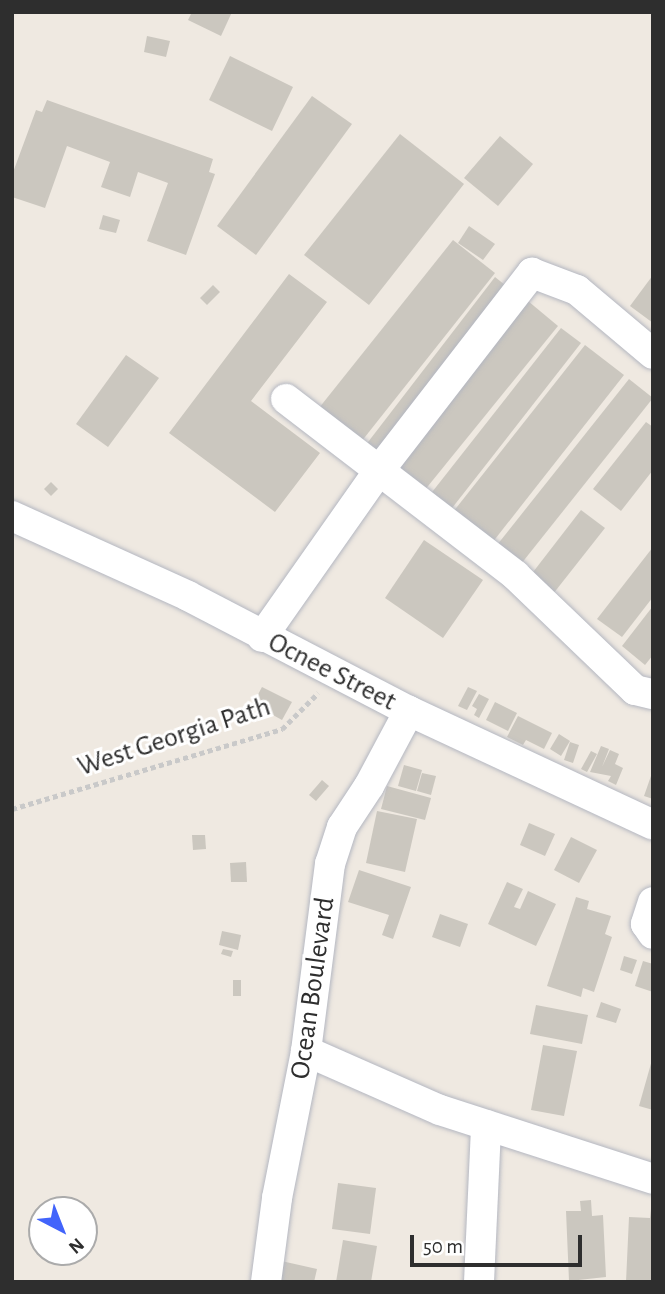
<!DOCTYPE html>
<style>
body{margin:0}
#map{position:relative;width:665px;height:1294px;overflow:hidden;background:#efe9e1;font-family:"Alegreya Sans",sans-serif}
div>[style]{position:absolute}
.building>*{inset:0;background:#cbc7bf}
.path>*{height:4.5px;margin-top:-2.25px;transform-origin:0;background:repeating-linear-gradient(90deg,#c9c9c9 0 5px,transparent 0 8.5px)}
.roads{filter:drop-shadow(0 0 2px #b4b7c1) drop-shadow(0 0 2px #b4b7c1)}
.minor>*{height:30px;margin:-15px;padding:0 15px;transform-origin:15px;border-radius:15px;background:#fff}
span{translate:-50% -50%;white-space:nowrap;text-align:center;line-height:1.15;-webkit-text-stroke:6px #fff;paint-order:stroke}
.street-label{font-size:28px;color:#2e2e2e}
.frame{position:absolute;inset:0;border:14px solid #2e2e2e;pointer-events:none}
.north{position:absolute;left:28px;top:1196px;width:70px;height:70px;box-sizing:border-box;background:#fff;border:2px solid #ababab;border-radius:50%;rotate:138deg;font-size:19px;font-weight:700;line-height:28px;text-align:center;color:#2e2e2e}
.north::after{content:'';display:block;margin:auto;width:24px;height:32px;background:#4264fb;clip-path:polygon(50% 0,100% 100%,50% 72%,0 100%)}
.scale{position:absolute;left:410px;top:1235px;width:172px;height:32px;box-sizing:border-box;border:4px solid #2e2e2e;border-top:0;padding-left:9px;font-size:21px;line-height:24px;white-space:nowrap;color:#2e2e2e;-webkit-text-stroke:5px #fff;paint-order:stroke}
</style>
<div id="map">
<div class="building">
<div style="clip-path:polygon(192px 12px,232px 12px,221px 36px,188px 20px)"></div>
<div style="clip-path:polygon(147px 36px,170px 41px,166px 57px,144px 52px)"></div>
<div style="clip-path:polygon(230px 56px,293px 87px,272px 131px,209px 100px)"></div>
<div style="clip-path:polygon(312px 96px,352px 124px,256px 255px,217px 226px)"></div>
<div style="clip-path:polygon(47px 100px,213px 159px,209px 172px,215px 174px,186px 255px,147px 241px,168px 183px,138px 172px,130px 197px,101px 187px,110px 162px,67px 146px,45px 208px,12px 197px,12px 175px,36px 110px,42px 112px)"></div>
<div style="clip-path:polygon(400px 134px,464px 184px,369px 305px,304px 255px)"></div>
<div style="clip-path:polygon(500px 136px,533px 164px,498px 206px,464px 178px)"></div>
<div style="clip-path:polygon(103px 215px,120px 220px,116px 233px,99px 229px)"></div>
<div style="clip-path:polygon(469px 226px,495px 244px,483px 260px,458px 243px)"></div>
<div style="clip-path:polygon(453px 240px,495px 273px,361px 442px,319px 408px)"></div>
<div style="clip-path:polygon(289px 274px,327px 302px,251px 401px,320px 453px,275px 512px,169px 433px)"></div>
<div style="clip-path:polygon(653px 275px,653px 323px,630px 306px)"></div>
<div style="clip-path:polygon(495px 277px,515px 293px,385px 462px,365px 446px)"></div>
<div style="clip-path:polygon(213px 285px,220px 292px,207px 305px,200px 298px)"></div>
<div style="clip-path:polygon(522px 296px,558px 326px,424px 491px,388px 462px)"></div>
<div style="clip-path:polygon(561px 328px,581px 343px,449px 512px,429px 496px)"></div>
<div style="clip-path:polygon(585px 345px,624px 375px,492px 543px,453px 512px)"></div>
<div style="clip-path:polygon(126px 355px,159px 378px,108px 447px,76px 424px)"></div>
<div style="clip-path:polygon(629px 379px,653px 398px,521px 564px,497px 545px)"></div>
<div style="clip-path:polygon(646px 422px,653px 427px,653px 470px,621px 511px,593px 489px)"></div>
<div style="clip-path:polygon(51px 482px,58px 489px,51px 496px,44px 489px)"></div>
<div style="clip-path:polygon(581px 510px,605px 528px,553px 594px,530px 576px)"></div>
<div style="clip-path:polygon(424px 540px,483px 580px,443px 638px,385px 598px)"></div>
<div style="clip-path:polygon(653px 547px,653px 597px,622px 637px,597px 619px)"></div>
<div style="clip-path:polygon(653px 606px,653px 655px,645px 665px,622px 646px)"></div>
<div style="clip-path:polygon(262px 687px,292px 702px,282px 720px,253px 704px)"></div>
<div style="clip-path:polygon(468px 687px,477px 691px,467px 710px,458px 706px)"></div>
<div style="clip-path:polygon(479px 694px,489px 699px,479px 718px,474px 715px,477px 709px,472px 706px)"></div>
<div style="clip-path:polygon(495px 702px,517px 713px,508px 731px,486px 720px)"></div>
<div style="clip-path:polygon(518px 716px,552px 733px,544px 749px,526px 740px,523px 745px,507px 737px)"></div>
<div style="clip-path:polygon(559px 734px,570px 741px,561px 756px,550px 749px)"></div>
<div style="clip-path:polygon(570px 742px,579px 745px,573px 763px,564px 760px)"></div>
<div style="clip-path:polygon(601px 746px,609px 749px,602px 767px,610px 750px,619px 754px,615px 764px,623px 768px,616px 785px,608px 781px,611px 776px,590px 772px)"></div>
<div style="clip-path:polygon(591px 751px,597px 754px,587px 772px,581px 769px)"></div>
<div style="clip-path:polygon(404px 765px,422px 770px,416px 791px,398px 786px)"></div>
<div style="clip-path:polygon(422px 773px,436px 776px,431px 795px,417px 791px)"></div>
<div style="clip-path:polygon(652px 773px,653px 773px,653px 799px,644px 796px)"></div>
<div style="clip-path:polygon(322px 780px,329px 786px,316px 801px,309px 795px)"></div>
<div style="clip-path:polygon(387px 786px,431px 798px,425px 820px,381px 809px)"></div>
<div style="clip-path:polygon(377px 811px,417px 819px,405px 872px,366px 863px)"></div>
<div style="clip-path:polygon(529px 823px,555px 834px,545px 856px,520px 845px)"></div>
<div style="clip-path:polygon(192px 835px,205px 835px,206px 849px,193px 850px)"></div>
<div style="clip-path:polygon(571px 837px,597px 850px,579px 883px,554px 870px)"></div>
<div style="clip-path:polygon(246px 862px,247px 882px,231px 882px,230px 863px)"></div>
<div style="clip-path:polygon(359px 870px,411px 887px,393px 939px,382px 935px,389px 915px,348px 902px)"></div>
<div style="clip-path:polygon(507px 882px,523px 889px,514px 907px,520px 909px,528px 891px,556px 904px,536px 946px,488px 924px)"></div>
<div style="clip-path:polygon(576px 897px,589px 901px,587px 909px,611px 916px,605px 934px,612px 937px,594px 992px,583px 988px,581px 997px,547px 986px)"></div>
<div style="clip-path:polygon(440px 914px,468px 924px,460px 947px,432px 937px)"></div>
<div style="clip-path:polygon(222px 931px,241px 935px,238px 950px,219px 945px)"></div>
<div style="clip-path:polygon(223px 949px,233px 951px,231px 957px,221px 954px)"></div>
<div style="clip-path:polygon(624px 956px,637px 960px,632px 974px,620px 970px)"></div>
<div style="clip-path:polygon(643px 961px,653px 964px,653px 992px,635px 986px)"></div>
<div style="clip-path:polygon(233px 980px,241px 980px,241px 996px,233px 996px)"></div>
<div style="clip-path:polygon(601px 1002px,621px 1009px,616px 1023px,596px 1017px)"></div>
<div style="clip-path:polygon(536px 1005px,588px 1015px,582px 1044px,530px 1034px)"></div>
<div style="clip-path:polygon(543px 1045px,577px 1051px,564px 1116px,531px 1110px)"></div>
<div style="clip-path:polygon(652px 1060px,653px 1060px,653px 1110px,639px 1106px)"></div>
<div style="clip-path:polygon(338px 1183px,376px 1188px,370px 1234px,332px 1229px)"></div>
<div style="clip-path:polygon(591px 1200px,592px 1216px,603px 1215px,606px 1277px,569px 1281px,566px 1211px,581px 1211px,580px 1201px)"></div>
<div style="clip-path:polygon(651px 1209px,653px 1282px,626px 1282px,629px 1217px,650px 1218px)"></div>
<div style="clip-path:polygon(343px 1240px,377px 1246px,371px 1282px,336px 1282px)"></div>
<div style="clip-path:polygon(277px 1260px,317px 1269px,314px 1282px,272px 1282px)"></div>
</div>
<div class="path">
<div style="left:12px;top:809px;width:282px;rotate:-16.5deg"></div>
<div style="left:282px;top:729px;width:51px;rotate:-45deg"></div>
</div>
<div class="roads">
<div class="minor">
<div style="left:286px;top:399px;width:289px;rotate:37.5deg"></div>
<div style="left:515px;top:575px;width:166px;rotate:43.8deg"></div>
<div style="left:635px;top:690px;width:18px;rotate:13deg"></div>
<div style="left:12px;top:516px;width:193px;rotate:24.4deg"></div>
<div style="left:188px;top:596px;width:249px;rotate:27.5deg"></div>
<div style="left:409px;top:711px;width:269px;rotate:25deg"></div>
<div style="left:262px;top:637px;width:202px;rotate:-54.9deg"></div>
<div style="left:378px;top:472px;width:252px;rotate:-52.3deg"></div>
<div style="left:532px;top:273px;width:48px;rotate:20.7deg"></div>
<div style="left:577px;top:290px;width:99px;rotate:40.1deg"></div>
<div style="left:653px;top:902px;width:23px;rotate:108deg"></div>
<div style="left:646px;top:924px;width:12px;rotate:55deg"></div>
<div style="left:306px;top:1051px;width:146px;rotate:23.8deg"></div>
<div style="left:440px;top:1110px;width:224px;rotate:17.9deg"></div>
<div style="left:266px;top:1282px;width:85px;rotate:-82.5deg"></div>
<div style="left:277px;top:1198px;width:150px;rotate:-78.8deg"></div>
<div style="left:306px;top:1051px;width:189px;rotate:-82.7deg"></div>
<div style="left:330px;top:864px;width:39px;rotate:-72deg"></div>
<div style="left:342px;top:827px;width:49px;rotate:-56.6deg"></div>
<div style="left:369px;top:786px;width:85px;rotate:-61.9deg"></div>
<div style="left:479px;top:1282px;width:157px;rotate:-87.4deg"></div>
</div>
</div>
<div class="street-label">
<span style="left:332px;top:672px;rotate:27deg">Ocnee Street</span>
<span style="left:174px;top:737px;rotate:-18deg">West Georgia Path</span>
<span style="left:313px;top:988px;rotate:-82deg">Ocean Boulevard</span>
</div>
<div class="frame"></div>
<div class="north">N</div>
<div class="scale">50 m</div>
</div>
